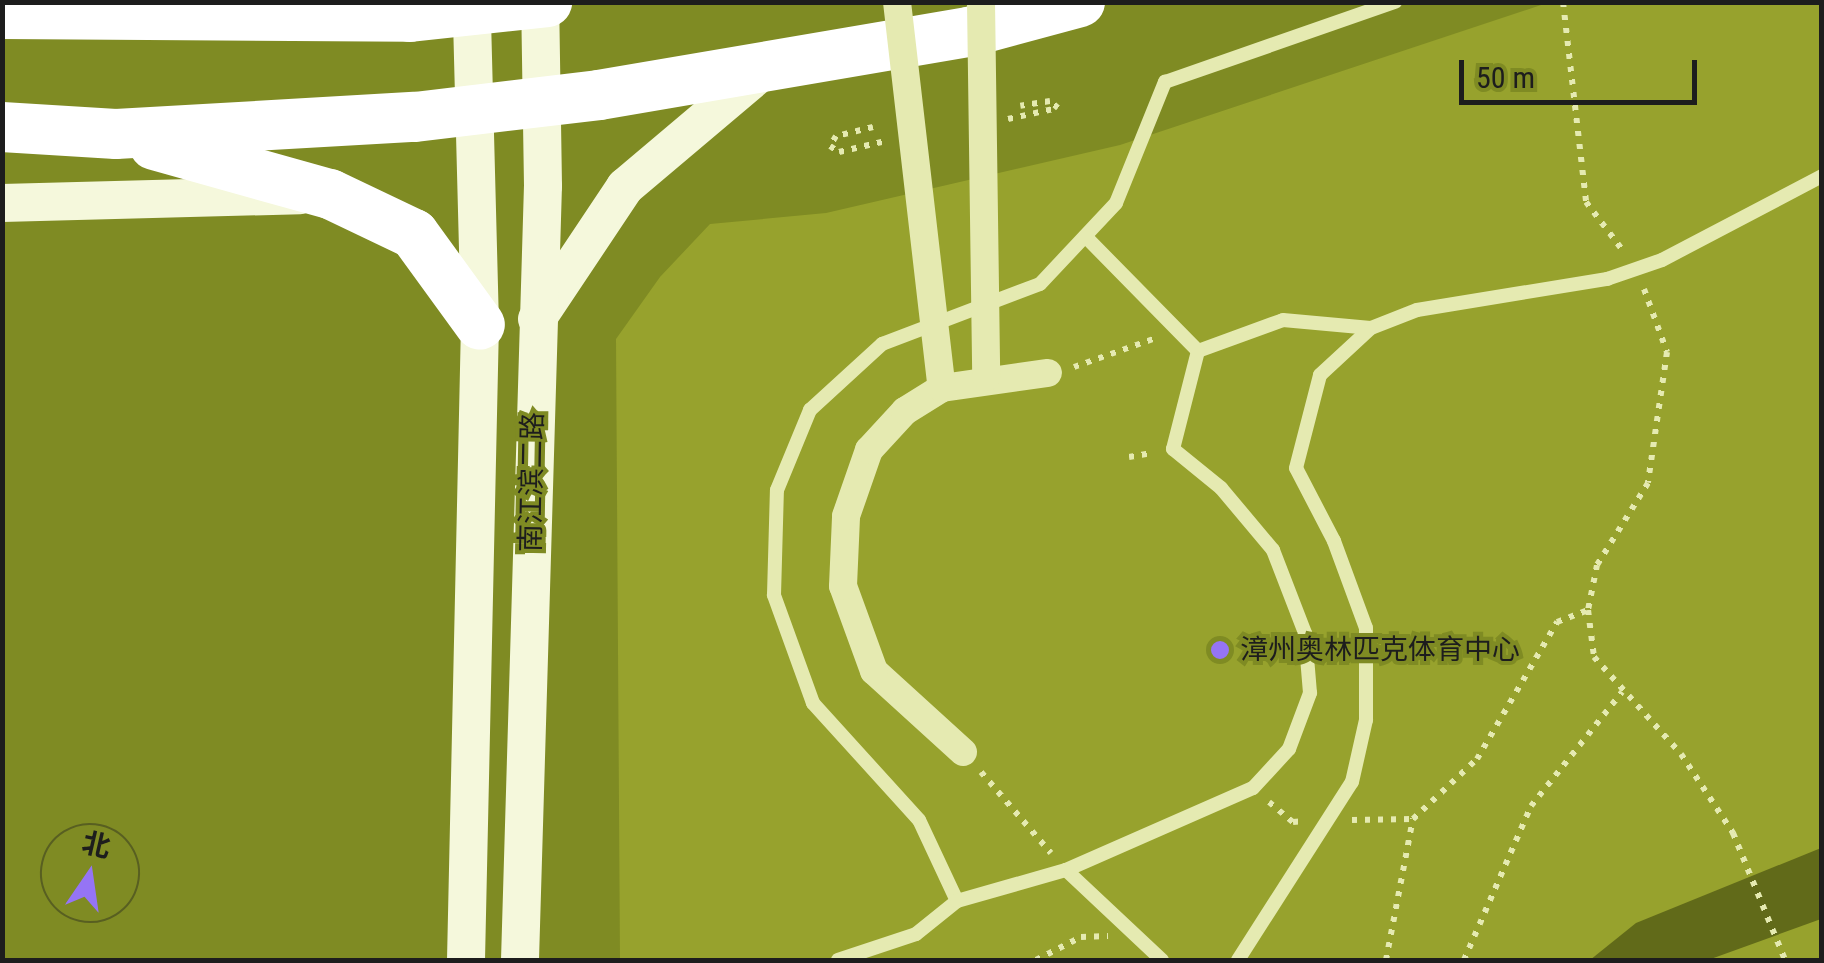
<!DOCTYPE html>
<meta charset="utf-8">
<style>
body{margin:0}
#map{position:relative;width:1824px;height:963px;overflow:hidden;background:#7f8b23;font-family:"Roboto Condensed","Noto Sans SC",sans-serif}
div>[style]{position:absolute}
.green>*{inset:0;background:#97a22d}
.water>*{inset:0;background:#616a19}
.path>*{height:6px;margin-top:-3px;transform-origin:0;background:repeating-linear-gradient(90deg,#e5eab1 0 5px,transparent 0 13px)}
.lane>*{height:14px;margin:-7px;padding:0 7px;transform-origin:7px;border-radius:7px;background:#e5eab1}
.street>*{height:28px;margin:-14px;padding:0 14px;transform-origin:14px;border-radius:14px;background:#e5eab1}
.secondary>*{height:38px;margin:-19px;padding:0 19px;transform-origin:19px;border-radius:19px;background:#f5f8dc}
.highway>*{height:50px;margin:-25px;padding:0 25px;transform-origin:25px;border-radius:25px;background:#fff}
.street-bridge>*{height:28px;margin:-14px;padding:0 14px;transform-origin:14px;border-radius:14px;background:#e5eab1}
.dots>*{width:28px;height:28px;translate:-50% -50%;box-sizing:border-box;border:5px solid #7f8b23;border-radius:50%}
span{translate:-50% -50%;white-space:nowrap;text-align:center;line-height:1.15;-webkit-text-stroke:8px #7f8b23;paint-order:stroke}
.street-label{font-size:28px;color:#1d1d1d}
.poi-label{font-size:28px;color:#1d1d1d}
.left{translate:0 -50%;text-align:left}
.frame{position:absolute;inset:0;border:5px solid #1d1d1d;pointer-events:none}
.north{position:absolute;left:40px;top:823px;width:100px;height:100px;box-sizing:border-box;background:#7f8b23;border:2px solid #585f21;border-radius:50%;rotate:13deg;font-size:28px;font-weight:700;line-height:40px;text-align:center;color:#1d1d1d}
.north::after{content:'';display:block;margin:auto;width:35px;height:45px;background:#9574f5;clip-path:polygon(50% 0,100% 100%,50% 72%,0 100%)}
.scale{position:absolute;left:1459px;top:60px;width:238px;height:45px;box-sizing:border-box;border:5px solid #1d1d1d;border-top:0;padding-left:12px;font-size:30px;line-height:35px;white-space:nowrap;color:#1d1d1d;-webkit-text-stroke:8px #7f8b23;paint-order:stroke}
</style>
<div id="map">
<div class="green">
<div style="clip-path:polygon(1547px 3px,1821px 3px,1821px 960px,620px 960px,616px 339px,660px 277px,710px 224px,826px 213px,1120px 145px)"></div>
</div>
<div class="water">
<div style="clip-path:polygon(1821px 848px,1821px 919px,1708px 960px,1590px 960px,1636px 923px)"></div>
</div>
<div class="path">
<div style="left:1563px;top:2px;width:201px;rotate:83.4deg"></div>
<div style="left:1586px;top:202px;width:63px;rotate:52.8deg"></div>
<div style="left:1008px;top:119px;width:51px;rotate:-12.4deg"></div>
<div style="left:1058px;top:108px;width:11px;rotate:-139deg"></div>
<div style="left:1050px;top:101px;width:30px;rotate:171deg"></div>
<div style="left:873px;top:127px;width:38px;rotate:166deg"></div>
<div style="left:836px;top:136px;width:12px;rotate:121deg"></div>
<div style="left:830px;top:146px;width:11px;rotate:34deg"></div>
<div style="left:839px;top:152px;width:48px;rotate:-13.2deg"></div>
<div style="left:1644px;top:289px;width:67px;rotate:69.9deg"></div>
<div style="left:1667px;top:352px;width:132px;rotate:98.3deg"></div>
<div style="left:1648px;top:483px;width:97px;rotate:121.9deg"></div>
<div style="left:1597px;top:565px;width:46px;rotate:101.3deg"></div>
<div style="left:1588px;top:610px;width:47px;rotate:82.7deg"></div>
<div style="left:1594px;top:657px;width:130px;rotate:48.1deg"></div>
<div style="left:1681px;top:754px;width:95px;rotate:56.6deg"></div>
<div style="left:1733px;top:833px;width:137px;rotate:67.7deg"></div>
<div style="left:1074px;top:367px;width:87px;rotate:-19.5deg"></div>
<div style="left:1129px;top:457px;width:23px;rotate:-10deg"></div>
<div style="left:981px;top:772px;width:107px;rotate:49.2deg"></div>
<div style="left:1269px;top:802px;width:31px;rotate:40deg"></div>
<div style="left:1293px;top:822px;width:12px;rotate:-5deg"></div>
<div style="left:1352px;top:820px;width:61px;rotate:-0.9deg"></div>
<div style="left:1413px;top:819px;width:88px;rotate:-43.2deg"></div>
<div style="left:1477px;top:759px;width:159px;rotate:-59.7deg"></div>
<div style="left:1557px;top:622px;width:33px;rotate:-21deg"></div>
<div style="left:1036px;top:960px;width:51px;rotate:-27.1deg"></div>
<div style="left:1081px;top:937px;width:27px;rotate:-2deg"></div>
<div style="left:1386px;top:960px;width:144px;rotate:-79.2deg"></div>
<div style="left:1464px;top:960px;width:168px;rotate:-66.5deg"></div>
<div style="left:1531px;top:806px;width:146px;rotate:-51.4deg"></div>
</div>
<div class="lane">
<div style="left:1198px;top:351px;width:90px;rotate:-20deg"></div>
<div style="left:1283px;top:320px;width:88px;rotate:5.2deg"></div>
<div style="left:1066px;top:870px;width:132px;rotate:43.2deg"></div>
<div style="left:957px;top:901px;width:89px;rotate:-115.1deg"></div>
<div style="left:919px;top:820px;width:158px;rotate:-132.2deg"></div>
<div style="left:813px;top:703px;width:115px;rotate:-109.9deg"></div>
<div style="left:774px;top:595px;width:105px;rotate:-88.4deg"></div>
<div style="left:777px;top:490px;width:87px;rotate:-67.6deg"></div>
<div style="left:810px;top:410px;width:98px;rotate:-42.5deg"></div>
<div style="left:882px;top:344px;width:169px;rotate:-20.8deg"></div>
<div style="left:1040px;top:284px;width:111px;rotate:-46.8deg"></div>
<div style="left:1116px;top:203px;width:131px;rotate:-68deg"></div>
<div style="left:1165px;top:82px;width:244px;rotate:-19.2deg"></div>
<div style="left:838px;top:960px;width:82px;rotate:-18.4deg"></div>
<div style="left:916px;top:934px;width:53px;rotate:-38.8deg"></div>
<div style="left:957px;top:901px;width:113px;rotate:-15.9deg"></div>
<div style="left:1066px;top:870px;width:204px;rotate:-23.7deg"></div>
<div style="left:1253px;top:788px;width:53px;rotate:-47.3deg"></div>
<div style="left:1289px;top:749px;width:60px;rotate:-69.4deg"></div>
<div style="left:1310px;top:693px;width:60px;rotate:-94.8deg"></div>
<div style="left:1305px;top:633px;width:89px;rotate:-111.1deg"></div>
<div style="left:1273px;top:550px;width:81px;rotate:-130deg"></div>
<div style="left:1221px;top:488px;width:62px;rotate:-140.9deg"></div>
<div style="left:1173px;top:449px;width:101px;rotate:-75.7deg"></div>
<div style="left:1198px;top:351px;width:161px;rotate:-134.5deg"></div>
<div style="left:1238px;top:960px;width:211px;rotate:-57.4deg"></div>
<div style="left:1352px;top:782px;width:64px;rotate:-77.3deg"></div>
<div style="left:1366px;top:720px;width:92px;rotate:-90deg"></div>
<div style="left:1366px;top:628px;width:93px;rotate:-110.2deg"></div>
<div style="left:1334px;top:541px;width:82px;rotate:-117.5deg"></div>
<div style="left:1296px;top:468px;width:96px;rotate:-75.5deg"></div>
<div style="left:1320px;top:375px;width:69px;rotate:-42.7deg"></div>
<div style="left:1371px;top:328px;width:49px;rotate:-21.4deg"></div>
<div style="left:1417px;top:310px;width:193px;rotate:-9.3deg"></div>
<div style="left:1607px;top:279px;width:58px;rotate:-19.1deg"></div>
<div style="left:1662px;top:260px;width:181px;rotate:-27.7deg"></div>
</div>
<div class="street">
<div style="left:963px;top:752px;width:120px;rotate:-137.7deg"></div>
<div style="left:874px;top:671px;width:90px;rotate:-110deg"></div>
<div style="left:843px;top:586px;width:70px;rotate:-87.5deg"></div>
<div style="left:846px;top:516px;width:70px;rotate:-70.8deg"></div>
<div style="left:869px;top:450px;width:53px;rotate:-47.3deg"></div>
<div style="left:905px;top:411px;width:44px;rotate:-31.9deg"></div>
<div style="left:942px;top:388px;width:107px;rotate:-8.1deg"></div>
</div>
<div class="secondary">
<div style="left:2px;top:203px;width:298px;rotate:-1.5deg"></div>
<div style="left:537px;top:319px;width:159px;rotate:-56.3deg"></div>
<div style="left:625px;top:187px;width:186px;rotate:-40.2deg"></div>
<div style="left:466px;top:960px;width:635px;rotate:-88.74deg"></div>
<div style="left:480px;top:325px;width:314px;rotate:-91.5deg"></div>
<div style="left:520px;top:960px;width:774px;rotate:-88.3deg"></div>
<div style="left:543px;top:186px;width:183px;rotate:-90.9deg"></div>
</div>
<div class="highway">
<div style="left:2px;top:14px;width:408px;rotate:0.4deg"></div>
<div style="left:410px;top:17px;width:138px;rotate:-6.2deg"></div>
<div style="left:2px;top:127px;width:114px;rotate:3.5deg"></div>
<div style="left:116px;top:134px;width:299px;rotate:-3.3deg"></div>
<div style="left:415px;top:117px;width:185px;rotate:-6.8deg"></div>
<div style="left:599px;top:95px;width:375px;rotate:-9.7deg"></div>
<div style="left:969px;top:32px;width:115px;rotate:-15.1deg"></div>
<div style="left:154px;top:145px;width:183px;rotate:15.6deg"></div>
<div style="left:330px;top:194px;width:93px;rotate:25.5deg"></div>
<div style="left:414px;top:234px;width:112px;rotate:54deg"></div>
</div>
<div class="street-bridge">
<div style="left:897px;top:2px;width:389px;rotate:83.4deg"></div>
<div style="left:981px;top:2px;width:375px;rotate:89.2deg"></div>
</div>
<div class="dots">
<div style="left:1220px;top:650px;background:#9574f5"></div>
</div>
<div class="street-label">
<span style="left:532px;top:482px;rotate:-89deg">南江滨二路</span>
</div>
<div class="poi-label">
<span class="left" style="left:1240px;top:650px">漳州奥林匹克体育中心</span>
</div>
<div class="frame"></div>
<div class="north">北</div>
<div class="scale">50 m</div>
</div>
